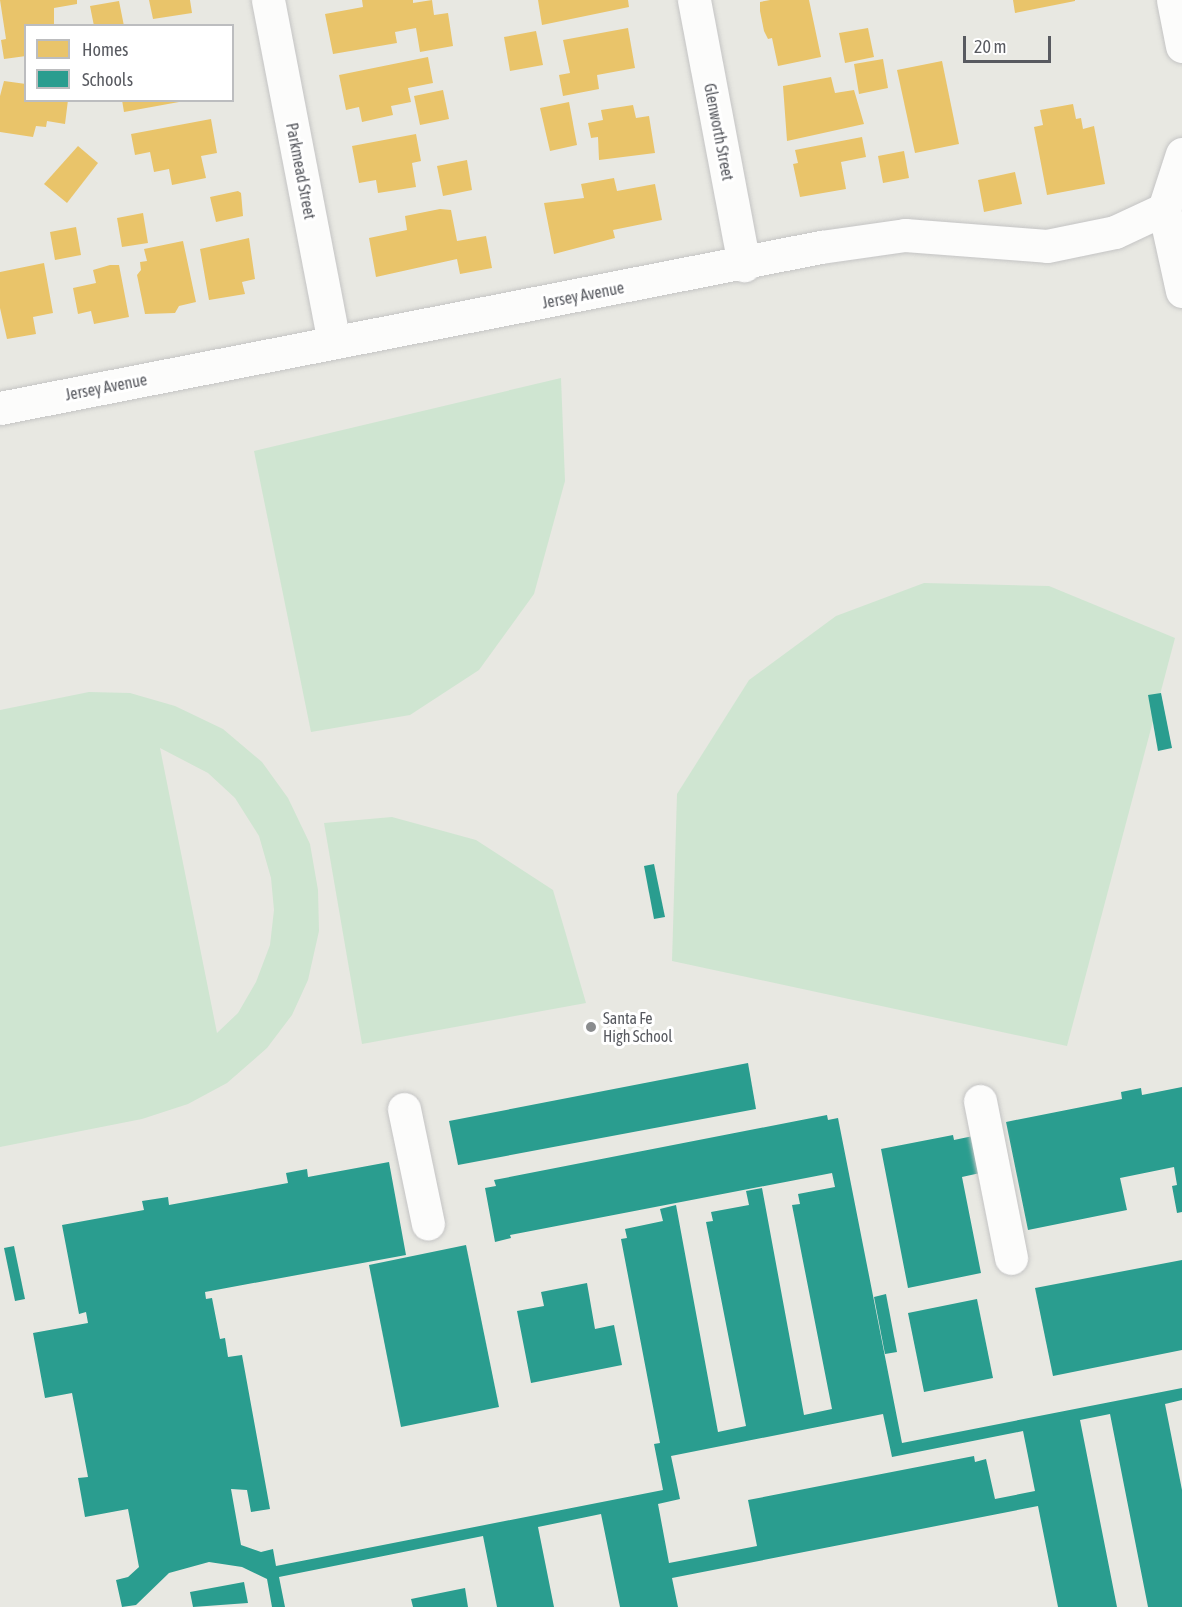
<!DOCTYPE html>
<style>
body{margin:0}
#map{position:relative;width:1182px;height:1607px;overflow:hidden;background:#e8e8e2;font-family:"Asap Condensed",sans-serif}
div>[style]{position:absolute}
.green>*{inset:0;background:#cfe5d1}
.homes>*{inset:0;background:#e9c46a}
.schools>*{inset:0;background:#2a9d8f}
.roads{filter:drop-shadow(0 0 2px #c4c4c4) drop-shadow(0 0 2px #c4c4c4)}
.minor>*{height:33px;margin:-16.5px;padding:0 16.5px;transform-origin:16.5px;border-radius:16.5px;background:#fcfcfb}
.dots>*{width:16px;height:16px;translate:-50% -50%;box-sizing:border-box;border:3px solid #fff;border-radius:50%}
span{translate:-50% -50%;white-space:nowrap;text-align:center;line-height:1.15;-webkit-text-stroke:6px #fff;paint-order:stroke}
.street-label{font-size:16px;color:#585a60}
.poi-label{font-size:16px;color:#585a60}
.left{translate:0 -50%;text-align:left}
.legend{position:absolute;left:24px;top:24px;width:210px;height:78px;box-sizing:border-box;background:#fff;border:2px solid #bcbdbf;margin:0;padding:8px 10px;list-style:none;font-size:18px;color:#585a60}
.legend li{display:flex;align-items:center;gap:12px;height:30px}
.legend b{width:30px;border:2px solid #bcbdbf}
.scale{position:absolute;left:963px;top:36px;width:88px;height:27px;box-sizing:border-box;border:3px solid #585a60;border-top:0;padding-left:8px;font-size:18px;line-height:21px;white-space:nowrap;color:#585a60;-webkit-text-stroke:4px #fff;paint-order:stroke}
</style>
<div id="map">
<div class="green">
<div style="clip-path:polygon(561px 378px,565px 481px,534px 594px,479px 670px,410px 715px,311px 732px,254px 451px)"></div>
<div style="clip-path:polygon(924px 583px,1049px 586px,1175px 638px,1067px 1046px,672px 961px,677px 794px,749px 680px,836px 616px)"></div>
<div style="clip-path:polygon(evenodd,89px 692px,130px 693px,175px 706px,223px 729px,262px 762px,288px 798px,310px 844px,318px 890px,319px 931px,308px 980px,292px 1015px,267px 1048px,227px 1083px,188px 1104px,142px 1119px,0 1147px,0 710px,89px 692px,160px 748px,208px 773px,235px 798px,259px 836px,271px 878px,274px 910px,270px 945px,256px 982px,238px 1013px,217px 1033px,160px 748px)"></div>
<div style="clip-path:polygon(392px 817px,476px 840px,553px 890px,586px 1003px,362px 1044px,324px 823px)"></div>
</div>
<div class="homes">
<div style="clip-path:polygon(0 0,77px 0,77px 4px,54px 8px,54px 26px,26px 26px,26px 56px,4px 59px,1px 40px,6px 39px)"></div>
<div style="clip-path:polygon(149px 0,190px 0,192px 13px,153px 19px)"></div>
<div style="clip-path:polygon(362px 0,413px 0,413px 3px,432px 0,434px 15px,448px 13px,453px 46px,420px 52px,416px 28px,395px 32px,397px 43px,333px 54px,325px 14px,363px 7px)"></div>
<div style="clip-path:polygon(538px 0,628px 0,629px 7px,542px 25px)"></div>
<div style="clip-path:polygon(770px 0,809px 0,821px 57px,778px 66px,772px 38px,768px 39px,764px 31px,760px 11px,760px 2px)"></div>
<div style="clip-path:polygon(1013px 0,1075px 0,1075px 1px,1015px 13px)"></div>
<div style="clip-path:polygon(119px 1px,124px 26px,94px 26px,90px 6px)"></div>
<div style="clip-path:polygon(628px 28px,635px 68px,597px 75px,599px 89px,563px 96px,559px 75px,570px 73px,563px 40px)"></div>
<div style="clip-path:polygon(868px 28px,874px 57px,845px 63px,839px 33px)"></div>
<div style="clip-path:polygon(536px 31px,543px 65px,510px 71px,504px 37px)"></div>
<div style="clip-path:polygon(428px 57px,433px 83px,408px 88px,411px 102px,391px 106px,393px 115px,362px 122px,359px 107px,346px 110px,339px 75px)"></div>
<div style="clip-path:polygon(883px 59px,888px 88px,859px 94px,854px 64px)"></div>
<div style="clip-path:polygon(942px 61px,959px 144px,915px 153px,897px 70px)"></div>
<div style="clip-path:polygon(831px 77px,835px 93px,854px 90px,864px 124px,787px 141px,783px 86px)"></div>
<div style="clip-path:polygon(4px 81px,26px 84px,26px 100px,68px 100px,65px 124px,47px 121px,46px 127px,36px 126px,33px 137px,0 132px,0 96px)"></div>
<div style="clip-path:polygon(443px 90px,449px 119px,420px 125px,414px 96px)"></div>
<div style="clip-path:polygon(122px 100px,179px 100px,179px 102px,124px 112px)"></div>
<div style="clip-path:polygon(569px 102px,577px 145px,550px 151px,540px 108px)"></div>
<div style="clip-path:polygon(1073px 104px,1076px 119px,1081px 118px,1083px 129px,1094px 126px,1105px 184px,1047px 195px,1034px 127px,1043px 125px,1040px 110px)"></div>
<div style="clip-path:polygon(633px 105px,636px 118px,649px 116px,655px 153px,599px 160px,598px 137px,591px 138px,588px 123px,603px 120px,601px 110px)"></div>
<div style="clip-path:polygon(211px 119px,217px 153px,201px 156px,206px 178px,172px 185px,169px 169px,154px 172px,150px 152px,135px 155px,131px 134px)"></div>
<div style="clip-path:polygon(416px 134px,421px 161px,412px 163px,416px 187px,378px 193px,376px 180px,359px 183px,352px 146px)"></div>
<div style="clip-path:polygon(862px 137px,866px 157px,841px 162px,846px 189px,800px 197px,793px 164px,798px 163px,795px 150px)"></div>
<div style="clip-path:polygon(78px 146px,98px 163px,67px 203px,44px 184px)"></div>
<div style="clip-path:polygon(904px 151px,909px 178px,883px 183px,878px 156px)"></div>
<div style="clip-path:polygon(467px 160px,472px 190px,443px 196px,437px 166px)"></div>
<div style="clip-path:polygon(1015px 172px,1022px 204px,984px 212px,978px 180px)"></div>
<div style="clip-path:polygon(614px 178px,617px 191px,655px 184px,662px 220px,613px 230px,615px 238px,554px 254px,544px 203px,584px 198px,581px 184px)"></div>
<div style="clip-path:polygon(238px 191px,241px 193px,243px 216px,216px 222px,210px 197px)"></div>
<div style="clip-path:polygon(440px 209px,451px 210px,457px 241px,486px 236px,492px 268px,460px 274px,457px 259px,376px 277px,369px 238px,407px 230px,405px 216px)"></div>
<div style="clip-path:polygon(143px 213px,148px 243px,122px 247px,117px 218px)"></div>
<div style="clip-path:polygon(76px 227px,81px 255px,55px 260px,50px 232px)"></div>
<div style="clip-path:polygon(249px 238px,255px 279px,242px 282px,245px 294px,209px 300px,200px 249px)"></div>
<div style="clip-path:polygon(183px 241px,196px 302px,179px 306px,175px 313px,145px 314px,137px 275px,141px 270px,140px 262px,147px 261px,144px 249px)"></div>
<div style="clip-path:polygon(44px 263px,53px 313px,33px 317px,36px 334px,7px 339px,0 308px,0 272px)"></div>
<div style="clip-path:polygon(110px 265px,119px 265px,129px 317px,94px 324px,91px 311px,78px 314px,73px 288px,96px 283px,93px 270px)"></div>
</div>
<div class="schools">
<div style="clip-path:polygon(1161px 693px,1172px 748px,1158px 751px,1148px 695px)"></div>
<div style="clip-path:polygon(654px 864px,665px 917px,654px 919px,644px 866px)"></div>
<div style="clip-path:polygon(748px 1063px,756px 1109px,458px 1165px,449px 1121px)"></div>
<div style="clip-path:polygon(1182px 1087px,1182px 1212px,1177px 1213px,1172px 1186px,1177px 1185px,1174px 1167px,1120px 1178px,1127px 1210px,1028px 1230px,1006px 1122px,1122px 1099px,1121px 1092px,1141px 1088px,1142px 1095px)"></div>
<div style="clip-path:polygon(evenodd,827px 1115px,828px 1120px,838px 1118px,902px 1443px,1182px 1388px,1182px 1400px,1165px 1404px,1182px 1490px,1182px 1607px,1148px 1607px,1110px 1414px,1080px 1420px,1117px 1607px,1058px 1607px,1038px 1506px,672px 1578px,678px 1607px,620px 1607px,601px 1514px,538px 1527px,554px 1607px,497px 1607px,483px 1536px,279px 1577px,285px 1607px,272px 1607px,267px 1579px,242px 1567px,209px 1562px,169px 1573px,136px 1605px,122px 1607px,116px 1580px,128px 1577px,139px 1567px,128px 1509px,85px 1517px,78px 1478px,88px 1477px,72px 1393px,45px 1398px,33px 1333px,88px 1323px,86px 1312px,79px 1314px,62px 1225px,144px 1210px,142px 1201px,168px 1197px,169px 1205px,288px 1183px,286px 1173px,307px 1169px,308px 1177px,389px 1162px,406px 1255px,205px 1292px,206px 1299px,212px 1298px,220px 1339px,225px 1338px,228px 1357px,242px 1355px,270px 1509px,251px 1512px,247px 1490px,231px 1489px,241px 1545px,261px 1552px,273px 1549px,276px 1566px,663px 1490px,654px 1444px,660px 1443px,621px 1239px,627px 1238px,625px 1229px,663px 1221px,660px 1209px,676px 1205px,718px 1432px,746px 1426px,706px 1222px,713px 1221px,711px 1212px,749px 1205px,746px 1191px,762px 1188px,804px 1415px,832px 1409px,792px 1205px,800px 1204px,798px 1194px,835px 1187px,832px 1173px,510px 1235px,511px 1238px,495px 1242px,485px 1188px,496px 1186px,494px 1180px,827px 1115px,883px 1414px,892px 1457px,1023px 1431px,1035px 1491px,995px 1499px,986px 1459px,975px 1462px,974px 1456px,748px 1500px,757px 1546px,669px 1563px,658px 1504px,680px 1499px,671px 1456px,883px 1414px)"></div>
<div style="clip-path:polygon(953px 1135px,954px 1140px,973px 1136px,980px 1173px,962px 1177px,981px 1273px,908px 1288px,881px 1149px)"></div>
<div style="clip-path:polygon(466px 1245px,499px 1407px,401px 1427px,369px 1265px)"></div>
<div style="clip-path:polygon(14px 1246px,25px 1299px,15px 1301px,4px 1248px)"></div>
<div style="clip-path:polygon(1182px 1260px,1182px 1350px,1053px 1376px,1035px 1288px)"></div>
<div style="clip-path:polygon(587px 1283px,595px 1329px,614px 1325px,622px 1365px,531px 1383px,517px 1311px,544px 1306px,541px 1292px)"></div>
<div style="clip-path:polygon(886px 1294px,897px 1352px,885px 1354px,874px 1297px)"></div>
<div style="clip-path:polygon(977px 1299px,993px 1378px,924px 1392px,908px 1313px)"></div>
<div style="clip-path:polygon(244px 1582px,248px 1603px,193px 1607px,190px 1592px)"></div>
<div style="clip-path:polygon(465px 1588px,468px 1607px,413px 1607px,411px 1599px)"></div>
</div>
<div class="roads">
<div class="minor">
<div style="left:268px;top:0;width:348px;rotate:79.1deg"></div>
<div style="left:694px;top:0;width:270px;rotate:79.3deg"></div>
<div style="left:1173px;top:0;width:47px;rotate:78.9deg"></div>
<div style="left:1182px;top:154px;width:58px;rotate:108.1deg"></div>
<div style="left:1164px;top:209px;width:84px;rotate:77.6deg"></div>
<div style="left:0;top:408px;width:837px;rotate:-11.1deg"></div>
<div style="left:821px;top:247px;width:85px;rotate:-8.1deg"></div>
<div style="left:905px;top:235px;width:142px;rotate:4.4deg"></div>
<div style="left:1047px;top:246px;width:69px;rotate:-11.6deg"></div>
<div style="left:1115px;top:232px;width:54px;rotate:-25.1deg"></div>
<div style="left:980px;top:1101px;width:160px;rotate:78.8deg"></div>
<div style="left:404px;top:1109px;width:117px;rotate:78.2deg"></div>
</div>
</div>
<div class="dots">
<div style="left:591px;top:1027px;background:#8a8c8e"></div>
</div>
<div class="street-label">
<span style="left:719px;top:132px;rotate:79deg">Glenworth Street</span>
<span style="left:301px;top:171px;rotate:79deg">Parkmead Street</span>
<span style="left:583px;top:295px;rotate:-11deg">Jersey Avenue</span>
<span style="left:106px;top:387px;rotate:-11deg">Jersey Avenue</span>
</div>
<div class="poi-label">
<span class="left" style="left:603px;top:1027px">Santa Fe<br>High School</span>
</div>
<ul class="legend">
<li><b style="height:16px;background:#e9c46a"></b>Homes</li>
<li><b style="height:16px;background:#2a9d8f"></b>Schools</li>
</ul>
<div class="scale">20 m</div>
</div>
